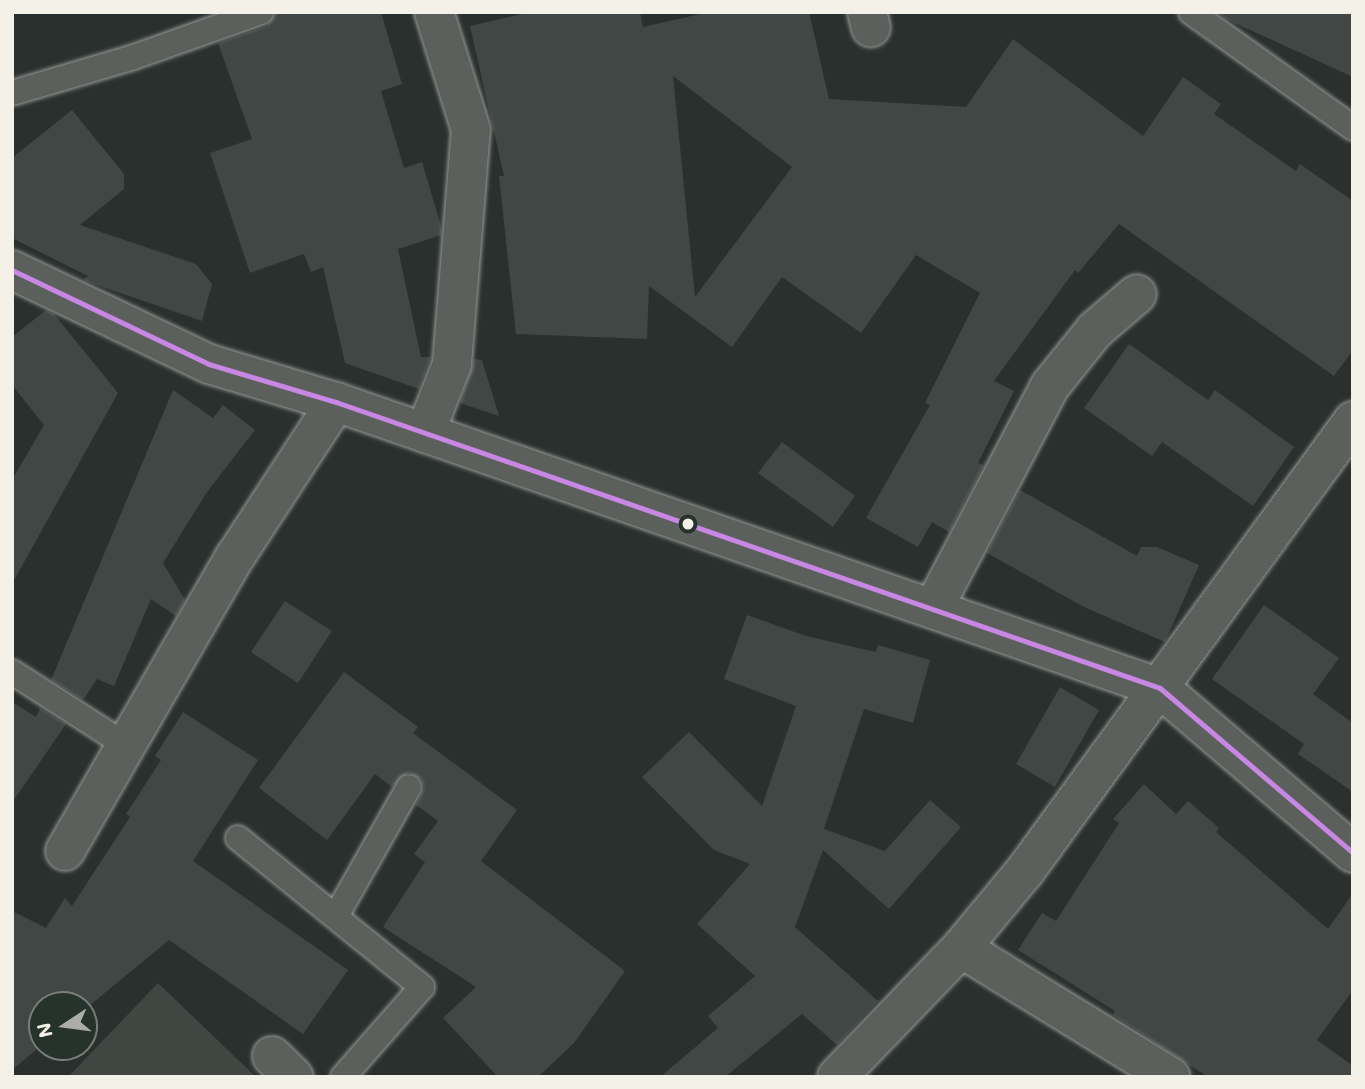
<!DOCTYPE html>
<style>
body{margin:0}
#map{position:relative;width:1365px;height:1089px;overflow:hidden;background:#29302d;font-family:Mali,sans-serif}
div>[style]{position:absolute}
.green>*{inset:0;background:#3e4742}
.building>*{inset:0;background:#414744}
.roads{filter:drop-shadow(0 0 2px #969996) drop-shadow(0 0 2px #969996)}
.service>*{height:24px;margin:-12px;padding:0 12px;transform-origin:12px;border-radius:12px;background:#5c605c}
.minor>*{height:38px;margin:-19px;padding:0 19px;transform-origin:19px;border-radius:19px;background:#5c605c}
.bus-1>*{height:5px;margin:-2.5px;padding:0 2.5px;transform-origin:2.5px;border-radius:2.5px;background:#c787e3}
.dots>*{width:19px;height:19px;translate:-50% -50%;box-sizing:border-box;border:4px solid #26332d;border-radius:50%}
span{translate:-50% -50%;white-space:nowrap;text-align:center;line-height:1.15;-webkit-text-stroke:5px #26332d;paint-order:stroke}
.frame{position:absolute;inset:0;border:14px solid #f4f1e8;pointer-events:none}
.north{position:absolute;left:28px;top:991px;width:70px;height:70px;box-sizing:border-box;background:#26332d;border:2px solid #787f78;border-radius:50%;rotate:257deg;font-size:19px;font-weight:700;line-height:28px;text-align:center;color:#f4f1e8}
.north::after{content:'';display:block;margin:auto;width:24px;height:32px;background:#adada7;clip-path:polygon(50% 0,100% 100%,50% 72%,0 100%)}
</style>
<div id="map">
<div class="green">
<div style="clip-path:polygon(158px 983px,256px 1077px,68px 1077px)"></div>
</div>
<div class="building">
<div style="clip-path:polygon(276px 12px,381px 12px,402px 84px,381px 91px,404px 168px,422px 162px,441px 226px,441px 235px,398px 249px,421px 357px,431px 357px,419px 389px,345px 363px,323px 267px,311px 272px,304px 254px,250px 273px,210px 153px,252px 139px,218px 43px,267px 26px)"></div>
<div style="clip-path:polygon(evenodd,531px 12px,640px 12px,643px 27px,709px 12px,809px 12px,829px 99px,966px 107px,1013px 39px,1143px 136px,1183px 77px,1221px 104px,1214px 114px,1296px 171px,1300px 164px,1353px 201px,1353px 350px,1334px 376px,1119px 224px,1078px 273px,1075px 270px,994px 381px,1014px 391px,978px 463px,984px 465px,949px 532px,932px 522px,918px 547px,866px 518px,930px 405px,925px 403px,980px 293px,916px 255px,861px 333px,782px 277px,732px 347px,649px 286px,647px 339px,516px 334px,499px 176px,504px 176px,470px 26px,531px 12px,673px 76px,792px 167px,695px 297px,673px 76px)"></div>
<div style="clip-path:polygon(1217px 12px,1353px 12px,1353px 77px,1226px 19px)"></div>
<div style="clip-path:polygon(72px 110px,124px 174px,124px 189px,80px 225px,196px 264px,212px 284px,202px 321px,91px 283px,83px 280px,88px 276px,12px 238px,12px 158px)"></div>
<div style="clip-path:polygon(46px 310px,54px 314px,118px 393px,12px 584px,12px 480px,44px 425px,12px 385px,12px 337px)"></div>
<div style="clip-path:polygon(1129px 344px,1208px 400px,1215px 390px,1294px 447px,1253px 506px,1162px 442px,1152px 456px,1084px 408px)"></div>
<div style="clip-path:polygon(474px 359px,482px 360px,499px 416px,460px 403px)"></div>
<div style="clip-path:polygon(173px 390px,213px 418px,223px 405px,255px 430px,207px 492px,163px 563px,185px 600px,176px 616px,151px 599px,114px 686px,97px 679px,83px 700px,51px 680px)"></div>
<div style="clip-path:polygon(782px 442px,855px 496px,833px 527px,758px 473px)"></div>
<div style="clip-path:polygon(1020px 490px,1137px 556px,1141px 547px,1157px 547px,1199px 565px,1165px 642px,1084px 607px,987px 553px)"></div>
<div style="clip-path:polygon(285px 601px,332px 631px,298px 683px,251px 652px)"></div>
<div style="clip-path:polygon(1264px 605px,1339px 658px,1313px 694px,1353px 723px,1353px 792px,1298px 754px,1304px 744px,1212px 679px)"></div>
<div style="clip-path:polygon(747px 615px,806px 636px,876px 652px,878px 645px,930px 660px,913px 723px,864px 709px,824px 829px,885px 851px,930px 800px,961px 827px,889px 909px,823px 850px,795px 927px,878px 1001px,837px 1045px,802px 1014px,725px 1077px,660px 1077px,718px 1028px,708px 1016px,755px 976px,697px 924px,750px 864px,714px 850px,642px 777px,689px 732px,762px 806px,796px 706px,724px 679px)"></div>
<div style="clip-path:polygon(344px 672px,418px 727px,413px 733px,517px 810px,481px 861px,625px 971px,574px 1043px,538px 1077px,498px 1077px,443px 1018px,476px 987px,383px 927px,425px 862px,414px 854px,438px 821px,416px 805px,424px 788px,421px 779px,408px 772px,392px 787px,375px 774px,327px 840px,259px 788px)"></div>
<div style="clip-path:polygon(1060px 687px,1099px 710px,1055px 787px,1016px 764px)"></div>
<div style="clip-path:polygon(12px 702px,36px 717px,40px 708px,66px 724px,12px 803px)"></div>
<div style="clip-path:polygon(183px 712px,258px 760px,193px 861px,348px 970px,303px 1034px,169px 940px,84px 1010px,84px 1005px,42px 1005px,42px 1045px,12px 1070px,12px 911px,46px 928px,65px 898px,72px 906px,130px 817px,126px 814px,161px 760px,155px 756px)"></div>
<div style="clip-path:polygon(1144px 784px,1176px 814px,1188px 801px,1219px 828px,1216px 832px,1328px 929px,1353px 893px,1353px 990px,1317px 1040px,1353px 1066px,1353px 1077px,1208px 1077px,1113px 1015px,1115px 1011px,1018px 950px,1042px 913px,1056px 921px,1119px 823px,1113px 819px)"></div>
</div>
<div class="roads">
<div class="service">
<div style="left:1191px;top:12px;width:199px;rotate:35.6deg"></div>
<div style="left:12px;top:93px;width:124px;rotate:-16.4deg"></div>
<div style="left:131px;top:58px;width:138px;rotate:-19.5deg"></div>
<div style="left:12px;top:672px;width:133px;rotate:32.7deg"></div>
<div style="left:238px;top:838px;width:237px;rotate:39deg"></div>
<div style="left:422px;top:987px;width:120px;rotate:131.3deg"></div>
<div style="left:336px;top:916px;width:148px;rotate:-60.5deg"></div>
</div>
<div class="minor">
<div style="left:867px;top:12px;width:16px;rotate:76deg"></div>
<div style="left:12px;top:270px;width:218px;rotate:25.5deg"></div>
<div style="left:209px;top:364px;width:133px;rotate:16.7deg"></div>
<div style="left:336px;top:402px;width:872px;rotate:19.14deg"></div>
<div style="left:1160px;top:688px;width:254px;rotate:40.5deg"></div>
<div style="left:425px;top:433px;width:74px;rotate:-68.6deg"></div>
<div style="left:452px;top:364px;width:235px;rotate:-85.4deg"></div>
<div style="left:471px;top:130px;width:124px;rotate:-107.4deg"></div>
<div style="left:934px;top:607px;width:250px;rotate:-62.3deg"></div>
<div style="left:1050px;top:386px;width:72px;rotate:-51.2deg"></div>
<div style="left:1095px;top:330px;width:55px;rotate:-40.6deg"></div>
<div style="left:65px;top:851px;width:340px;rotate:-60deg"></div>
<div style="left:235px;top:557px;width:185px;rotate:-56.9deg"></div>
<div style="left:961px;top:948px;width:246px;rotate:31.6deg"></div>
<div style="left:272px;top:1056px;width:30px;rotate:44deg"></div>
<div style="left:837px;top:1077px;width:179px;rotate:-46.1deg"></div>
<div style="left:961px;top:948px;width:100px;rotate:-50.3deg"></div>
<div style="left:1025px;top:871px;width:557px;rotate:-53.91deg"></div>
</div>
</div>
<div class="bus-1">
<div style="left:12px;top:270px;width:218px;rotate:25.5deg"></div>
<div style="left:209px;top:364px;width:133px;rotate:16.7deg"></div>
<div style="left:336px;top:402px;width:872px;rotate:19.14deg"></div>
<div style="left:1160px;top:688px;width:254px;rotate:40.5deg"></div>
</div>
<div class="dots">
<div style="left:688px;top:524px;background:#f4f1e8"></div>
</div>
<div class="frame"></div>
<div class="north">N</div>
</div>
